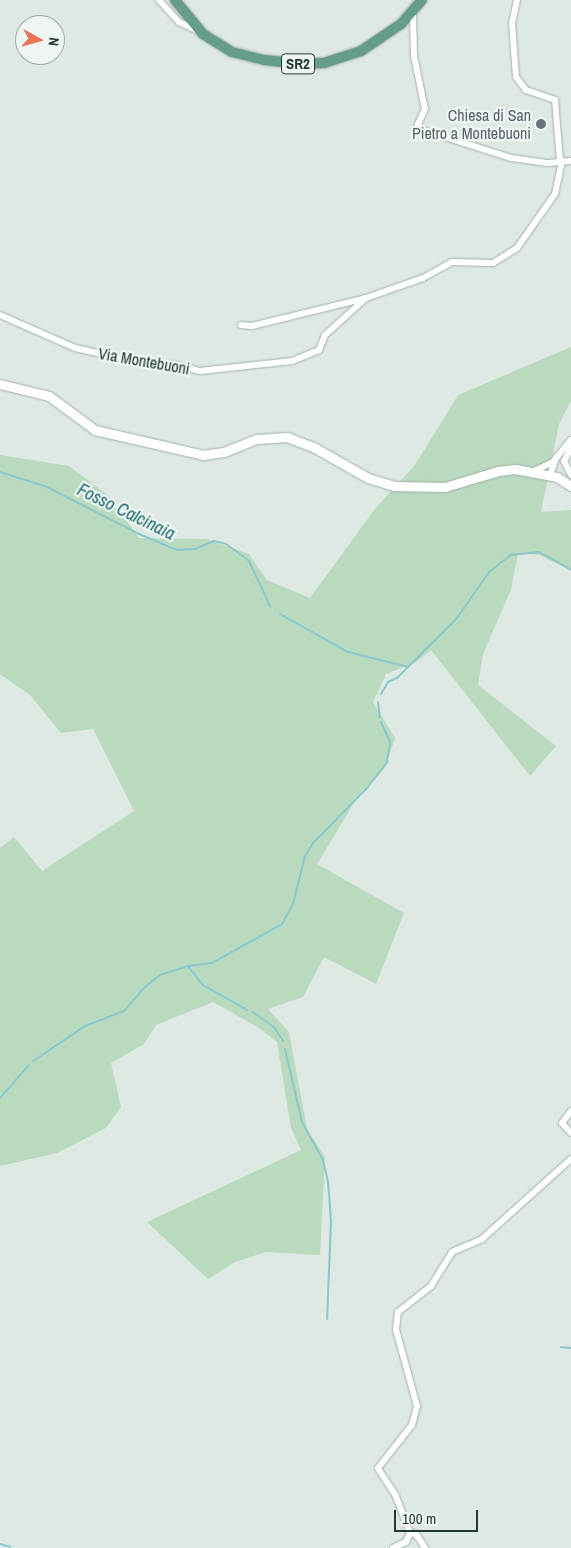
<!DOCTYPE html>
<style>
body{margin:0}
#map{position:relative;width:571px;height:1548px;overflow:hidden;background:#dfe9e4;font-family:"Archivo Narrow",sans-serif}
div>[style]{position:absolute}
.green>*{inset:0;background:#b9dabf}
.stream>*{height:2px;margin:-1px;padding:0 1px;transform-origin:1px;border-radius:1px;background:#89c8cc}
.roads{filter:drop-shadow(0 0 1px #a2b1aa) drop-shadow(0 0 1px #a2b1aa)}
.minor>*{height:6px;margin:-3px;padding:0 3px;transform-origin:3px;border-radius:3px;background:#fff}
.secondary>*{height:9px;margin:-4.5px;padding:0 4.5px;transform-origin:4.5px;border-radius:4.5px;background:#fff}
.primary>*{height:10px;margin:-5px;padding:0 5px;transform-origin:5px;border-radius:5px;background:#669d8a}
.dots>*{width:14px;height:14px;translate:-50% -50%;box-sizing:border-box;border:2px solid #eff6f2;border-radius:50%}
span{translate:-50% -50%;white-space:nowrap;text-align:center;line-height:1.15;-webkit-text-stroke:4.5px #eff6f2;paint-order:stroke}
.shield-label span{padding:1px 4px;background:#eff6f2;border:1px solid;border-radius:4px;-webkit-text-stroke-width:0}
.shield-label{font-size:15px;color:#213930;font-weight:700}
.worship-label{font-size:16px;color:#5b616d}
.right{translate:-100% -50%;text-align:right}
.street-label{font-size:16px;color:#213930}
.water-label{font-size:18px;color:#1f6a71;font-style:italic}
.north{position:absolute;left:15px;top:15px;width:50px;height:50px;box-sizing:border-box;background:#eff6f2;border:1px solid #9daaa4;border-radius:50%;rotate:97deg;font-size:14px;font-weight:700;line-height:20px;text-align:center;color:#213930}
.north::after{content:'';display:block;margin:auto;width:18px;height:22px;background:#eb735c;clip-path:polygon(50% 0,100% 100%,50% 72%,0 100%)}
.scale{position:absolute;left:394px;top:1510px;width:84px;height:22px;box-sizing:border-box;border:2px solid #213930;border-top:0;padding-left:6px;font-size:15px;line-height:18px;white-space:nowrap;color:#213930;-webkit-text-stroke:4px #eff6f2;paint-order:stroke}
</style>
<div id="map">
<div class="green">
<div style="clip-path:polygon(571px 347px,571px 401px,559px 424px,541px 512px,571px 510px,571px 570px,539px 555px,518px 553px,511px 590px,483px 654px,478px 685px,556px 746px,530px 776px,431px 650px,415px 663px,386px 674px,373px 702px,395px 738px,385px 768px,359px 795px,317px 864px,404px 913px,376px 984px,324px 957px,303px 997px,268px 1009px,289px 1032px,307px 1129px,325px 1157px,320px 1255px,266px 1252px,235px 1262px,208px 1279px,147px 1222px,301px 1150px,291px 1128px,277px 1042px,259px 1028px,213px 1002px,156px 1025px,144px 1044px,111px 1063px,121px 1107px,106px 1128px,57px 1153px,0 1166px,0 848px,14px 837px,42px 871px,134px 811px,93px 729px,61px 733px,30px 695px,0 674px,0 455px,69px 466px,109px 496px,139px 538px,206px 539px,249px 554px,267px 580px,310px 598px,374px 510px,415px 465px,458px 395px)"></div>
</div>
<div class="stream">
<div style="left:0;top:472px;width:49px;rotate:17.7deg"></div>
<div style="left:47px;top:487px;width:103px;rotate:27.1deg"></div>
<div style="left:139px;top:534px;width:41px;rotate:22.8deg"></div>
<div style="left:177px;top:550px;width:18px;rotate:-3deg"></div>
<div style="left:195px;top:549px;width:21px;rotate:-23deg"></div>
<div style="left:214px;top:541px;width:12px;rotate:14deg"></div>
<div style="left:226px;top:544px;width:29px;rotate:36deg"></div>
<div style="left:249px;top:561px;width:50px;rotate:65deg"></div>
<div style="left:280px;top:614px;width:78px;rotate:29.2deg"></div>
<div style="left:348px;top:652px;width:62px;rotate:14deg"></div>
<div style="left:381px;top:694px;width:14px;rotate:-60deg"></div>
<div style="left:388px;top:682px;width:10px;rotate:-24deg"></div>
<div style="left:397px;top:678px;width:85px;rotate:-45deg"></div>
<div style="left:457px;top:618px;width:56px;rotate:-55.2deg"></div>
<div style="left:489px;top:572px;width:28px;rotate:-38deg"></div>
<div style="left:511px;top:555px;width:28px;rotate:-6deg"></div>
<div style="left:539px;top:552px;width:37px;rotate:29deg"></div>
<div style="left:378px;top:702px;width:16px;rotate:83deg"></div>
<div style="left:188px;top:966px;width:24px;rotate:52deg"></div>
<div style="left:203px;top:985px;width:51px;rotate:29.6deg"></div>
<div style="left:253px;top:1012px;width:26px;rotate:36deg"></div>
<div style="left:274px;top:1027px;width:17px;rotate:57deg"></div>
<div style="left:285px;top:1049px;width:75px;rotate:76.9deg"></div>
<div style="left:302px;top:1122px;width:43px;rotate:61.1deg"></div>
<div style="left:323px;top:1160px;width:22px;rotate:77deg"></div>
<div style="left:328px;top:1181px;width:40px;rotate:85.7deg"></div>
<div style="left:331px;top:1221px;width:98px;rotate:92.3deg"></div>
<div style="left:33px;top:1061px;width:63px;rotate:-33.9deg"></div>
<div style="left:85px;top:1026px;width:42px;rotate:-21deg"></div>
<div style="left:124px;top:1011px;width:30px;rotate:-49deg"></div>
<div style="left:144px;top:988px;width:21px;rotate:-39deg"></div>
<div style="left:160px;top:975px;width:29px;rotate:-18deg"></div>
<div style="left:188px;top:966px;width:24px;rotate:-7deg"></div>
<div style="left:212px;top:963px;width:80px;rotate:-29.1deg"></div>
<div style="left:282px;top:924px;width:23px;rotate:-61deg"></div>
<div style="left:293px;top:904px;width:49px;rotate:-76deg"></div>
<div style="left:305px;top:856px;width:15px;rotate:-58deg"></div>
<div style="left:313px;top:843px;width:77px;rotate:-45.5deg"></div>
<div style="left:367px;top:788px;width:33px;rotate:-52deg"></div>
<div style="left:387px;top:762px;width:20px;rotate:-81deg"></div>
<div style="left:390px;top:742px;width:22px;rotate:-114deg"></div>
<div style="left:0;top:1098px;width:44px;rotate:-48.7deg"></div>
<div style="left:561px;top:1347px;width:10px;rotate:6deg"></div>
<div style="left:0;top:1544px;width:11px;rotate:15deg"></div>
</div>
<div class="roads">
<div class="minor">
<div style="left:159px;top:0;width:30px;rotate:48deg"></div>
<div style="left:179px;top:22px;width:23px;rotate:25deg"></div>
<div style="left:517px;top:0;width:24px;rotate:102deg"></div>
<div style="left:512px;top:23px;width:54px;rotate:85.8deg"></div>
<div style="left:516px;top:77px;width:16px;rotate:52deg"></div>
<div style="left:526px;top:90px;width:31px;rotate:19deg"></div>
<div style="left:555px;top:100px;width:61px;rotate:85.3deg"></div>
<div style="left:413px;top:13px;width:43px;rotate:88.7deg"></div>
<div style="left:414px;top:56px;width:54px;rotate:78.3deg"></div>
<div style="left:425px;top:109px;width:17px;rotate:115deg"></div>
<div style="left:418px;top:124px;width:5px;rotate:68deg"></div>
<div style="left:420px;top:129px;width:96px;rotate:17.7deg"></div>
<div style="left:511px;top:158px;width:37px;rotate:8deg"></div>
<div style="left:548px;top:163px;width:23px;rotate:-5deg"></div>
<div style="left:0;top:315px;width:82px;rotate:23.7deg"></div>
<div style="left:75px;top:348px;width:69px;rotate:12.6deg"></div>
<div style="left:142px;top:363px;width:34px;rotate:3deg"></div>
<div style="left:176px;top:365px;width:25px;rotate:14deg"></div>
<div style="left:200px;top:371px;width:93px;rotate:-6.2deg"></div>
<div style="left:292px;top:361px;width:29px;rotate:-22deg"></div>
<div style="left:319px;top:350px;width:16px;rotate:-68deg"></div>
<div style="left:325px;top:335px;width:55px;rotate:-42.1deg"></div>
<div style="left:366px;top:298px;width:60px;rotate:-19.3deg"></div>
<div style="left:423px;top:278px;width:33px;rotate:-29deg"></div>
<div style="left:452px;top:262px;width:41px;rotate:1.4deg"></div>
<div style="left:493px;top:263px;width:28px;rotate:-32deg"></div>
<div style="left:517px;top:248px;width:66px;rotate:-54.9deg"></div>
<div style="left:555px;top:194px;width:34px;rotate:-78deg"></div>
<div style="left:241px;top:325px;width:11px;rotate:5deg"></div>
<div style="left:252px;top:326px;width:117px;rotate:-13.8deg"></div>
<div style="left:571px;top:448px;width:15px;rotate:118deg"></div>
<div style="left:564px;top:461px;width:16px;rotate:63deg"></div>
<div style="left:534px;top:471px;width:21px;rotate:-25deg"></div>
<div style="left:553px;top:462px;width:28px;rotate:-51deg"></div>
<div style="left:550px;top:475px;width:18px;rotate:-71deg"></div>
<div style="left:571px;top:1111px;width:15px;rotate:127deg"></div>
<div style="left:562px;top:1123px;width:13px;rotate:48deg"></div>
<div style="left:410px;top:1533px;width:6px;rotate:9deg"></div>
<div style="left:416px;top:1534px;width:17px;rotate:57deg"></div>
<div style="left:393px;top:1548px;width:14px;rotate:-25deg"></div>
<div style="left:406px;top:1542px;width:10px;rotate:-66deg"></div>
<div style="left:410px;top:1533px;width:40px;rotate:-111deg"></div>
<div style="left:396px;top:1496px;width:33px;rotate:-123deg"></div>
<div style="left:378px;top:1468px;width:55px;rotate:-51.7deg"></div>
<div style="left:412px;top:1425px;width:20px;rotate:-75deg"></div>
<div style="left:417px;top:1406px;width:79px;rotate:-105.4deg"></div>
<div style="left:396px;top:1330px;width:18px;rotate:-84deg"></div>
<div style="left:398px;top:1312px;width:42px;rotate:-38.2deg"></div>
<div style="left:431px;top:1286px;width:40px;rotate:-58deg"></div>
<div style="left:452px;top:1252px;width:33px;rotate:-23deg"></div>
<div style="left:482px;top:1239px;width:120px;rotate:-42deg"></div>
</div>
<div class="secondary">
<div style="left:0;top:384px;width:50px;rotate:13.8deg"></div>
<div style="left:49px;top:396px;width:57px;rotate:36.5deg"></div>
<div style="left:95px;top:430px;width:111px;rotate:13deg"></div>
<div style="left:203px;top:455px;width:21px;rotate:-8deg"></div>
<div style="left:224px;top:452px;width:35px;rotate:-22deg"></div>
<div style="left:257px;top:439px;width:30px;rotate:-4deg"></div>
<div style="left:287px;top:437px;width:30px;rotate:21deg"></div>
<div style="left:315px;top:448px;width:61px;rotate:29.5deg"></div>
<div style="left:368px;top:478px;width:27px;rotate:17deg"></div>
<div style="left:394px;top:486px;width:51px;rotate:1.1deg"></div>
<div style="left:445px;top:487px;width:55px;rotate:-16.8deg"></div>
<div style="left:498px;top:471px;width:17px;rotate:-7deg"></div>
<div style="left:515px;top:469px;width:43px;rotate:10.8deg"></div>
<div style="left:557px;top:477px;width:17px;rotate:33deg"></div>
</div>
<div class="primary">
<div style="left:175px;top:0;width:44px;rotate:50.5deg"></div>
<div style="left:203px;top:34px;width:34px;rotate:32deg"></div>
<div style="left:232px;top:52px;width:33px;rotate:14deg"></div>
<div style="left:264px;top:60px;width:39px;rotate:6deg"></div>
<div style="left:303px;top:64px;width:21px;rotate:-3deg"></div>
<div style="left:324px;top:63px;width:39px;rotate:-18deg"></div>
<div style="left:361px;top:51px;width:48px;rotate:-34deg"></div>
<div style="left:401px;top:24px;width:32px;rotate:-49deg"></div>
</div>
</div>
<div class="dots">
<div style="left:541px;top:124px;background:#6b7280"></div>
</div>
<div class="shield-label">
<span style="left:298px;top:64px">SR2</span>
</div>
<div class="worship-label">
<span class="right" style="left:531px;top:124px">Chiesa di San<br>Pietro a Montebuoni</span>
</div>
<div class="street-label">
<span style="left:144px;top:361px;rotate:10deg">Via Montebuoni</span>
</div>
<div class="water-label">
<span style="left:126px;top:512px;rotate:26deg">Fosso Calcinaia</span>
</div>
<div class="north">N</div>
<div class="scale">100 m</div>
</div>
